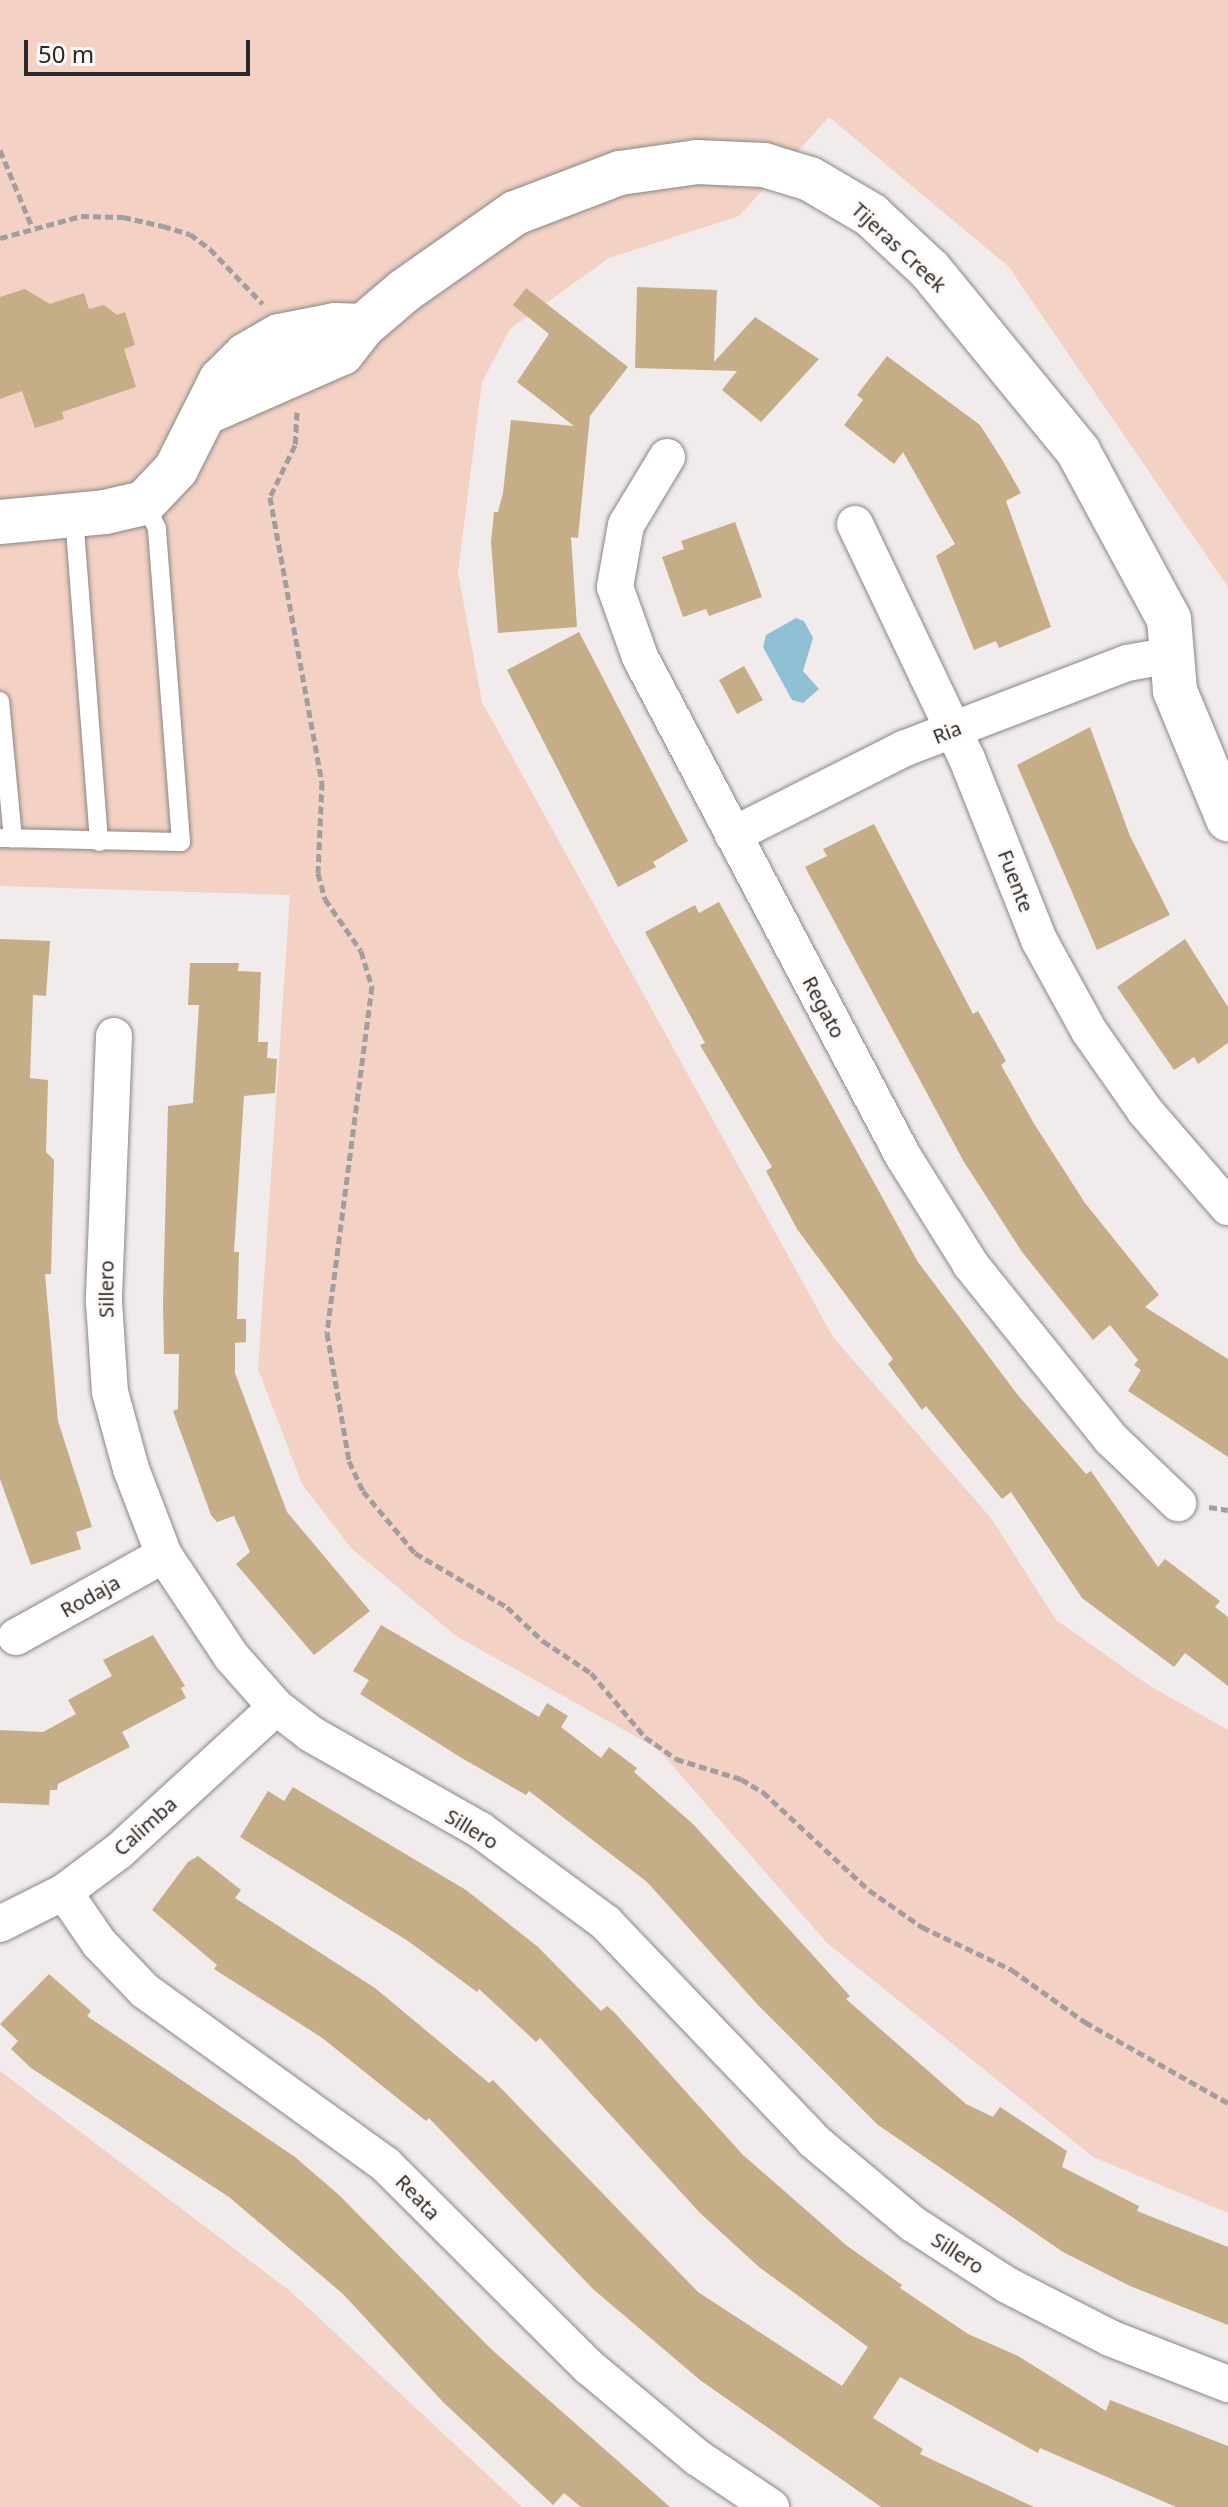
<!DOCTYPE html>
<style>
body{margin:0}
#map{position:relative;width:1228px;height:2507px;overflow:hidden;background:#f1eceb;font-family:"Noto Sans",sans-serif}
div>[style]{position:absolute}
.green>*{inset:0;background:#f3d1c4}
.water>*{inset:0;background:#8fc0d3}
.building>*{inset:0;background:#c5ad87}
.path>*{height:5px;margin-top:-2.5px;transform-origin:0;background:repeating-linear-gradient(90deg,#a29e9e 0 8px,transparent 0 12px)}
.roads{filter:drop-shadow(0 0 2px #8a8684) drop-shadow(0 0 2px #8a8684)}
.lane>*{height:18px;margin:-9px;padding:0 9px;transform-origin:9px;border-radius:9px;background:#fff}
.street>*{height:36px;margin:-18px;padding:0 18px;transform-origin:18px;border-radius:18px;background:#fff}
.secondary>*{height:44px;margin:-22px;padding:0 22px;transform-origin:22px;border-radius:22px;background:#fff}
span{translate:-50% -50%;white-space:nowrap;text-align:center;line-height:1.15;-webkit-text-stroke:6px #fefaf8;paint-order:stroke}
.street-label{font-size:20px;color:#2a2828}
.scale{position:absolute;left:24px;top:40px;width:226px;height:36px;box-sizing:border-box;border:4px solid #2a2828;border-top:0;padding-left:10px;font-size:24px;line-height:28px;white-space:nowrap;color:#2a2828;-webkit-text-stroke:6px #fefaf8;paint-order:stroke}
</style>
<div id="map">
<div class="green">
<div style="clip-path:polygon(0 0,1228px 0,1228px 587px,1008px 266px,829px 117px,739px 216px,609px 258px,510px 329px,482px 382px,458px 573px,482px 702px,833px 1337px,991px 1518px,1056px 1620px,1150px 1686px,1228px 1730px,1228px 2213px,1093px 2157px,827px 1943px,658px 1749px,456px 1636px,351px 1548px,302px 1484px,258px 1369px,290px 895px,0 886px)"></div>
<div style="clip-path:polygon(0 2071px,290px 2291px,522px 2507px,0 2507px)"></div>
</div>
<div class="water">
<div style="clip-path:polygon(796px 618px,804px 621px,813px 638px,803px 671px,819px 689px,803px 703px,792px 700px,763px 647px,766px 635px)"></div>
</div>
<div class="building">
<div style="clip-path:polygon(637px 287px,717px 290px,714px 362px,755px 317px,819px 359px,761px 422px,722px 390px,737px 371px,635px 368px)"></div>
<div style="clip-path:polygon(526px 288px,628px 367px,590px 416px,578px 538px,571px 537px,577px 627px,498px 633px,491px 542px,494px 512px,498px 512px,503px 493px,511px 420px,574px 426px,517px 382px,549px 334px,513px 305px)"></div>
<div style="clip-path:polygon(25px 289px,50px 304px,84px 293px,89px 309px,104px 305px,117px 315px,125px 312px,135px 345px,124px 349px,136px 387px,62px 412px,64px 419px,35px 428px,22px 391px,0 399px,0 297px)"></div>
<div style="clip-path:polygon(887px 356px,980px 425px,1003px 461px,1021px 493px,1006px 501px,1051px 627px,999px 648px,996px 641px,974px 650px,936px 556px,955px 544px,903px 452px,894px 464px,844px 425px,863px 400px,857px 395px)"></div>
<div style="clip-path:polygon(735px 522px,762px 597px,709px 616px,706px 609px,683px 617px,662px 557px,684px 549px,681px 541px)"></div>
<div style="clip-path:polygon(579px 632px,688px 841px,653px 862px,656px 867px,618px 887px,507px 670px)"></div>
<div style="clip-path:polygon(744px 666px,763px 700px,737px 714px,719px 680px)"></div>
<div style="clip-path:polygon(1090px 727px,1130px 836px,1170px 915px,1097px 950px,1017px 765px)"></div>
<div style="clip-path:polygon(874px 824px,973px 1014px,978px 1011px,1006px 1061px,1001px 1065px,1033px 1122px,1085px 1203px,1159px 1295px,1145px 1307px,1228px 1359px,1228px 1457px,1128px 1391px,1141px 1370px,1134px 1365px,1138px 1360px,1110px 1325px,1093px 1340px,1022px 1252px,964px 1162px,805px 867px,827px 856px,823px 849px)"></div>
<div style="clip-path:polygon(719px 902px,918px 1262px,1017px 1394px,1086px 1474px,1091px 1471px,1158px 1567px,1165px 1559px,1220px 1601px,1215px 1607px,1228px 1617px,1228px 1686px,1185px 1653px,1174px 1667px,1082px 1598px,1011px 1492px,1002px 1499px,926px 1406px,922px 1410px,888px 1364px,893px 1359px,797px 1229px,766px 1171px,772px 1167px,700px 1045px,705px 1043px,645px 932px,695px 905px,699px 913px)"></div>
<div style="clip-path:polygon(0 939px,50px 941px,46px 996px,33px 995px,30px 1078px,48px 1080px,46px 1152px,54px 1160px,51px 1274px,45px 1274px,58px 1421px,92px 1527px,76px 1532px,81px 1549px,31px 1565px,0 1479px)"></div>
<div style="clip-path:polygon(1185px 939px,1228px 1007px,1228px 1043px,1198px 1064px,1194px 1057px,1174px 1070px,1117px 987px)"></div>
<div style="clip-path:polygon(190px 963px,239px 963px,238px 971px,261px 972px,258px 1042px,268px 1042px,267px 1058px,277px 1059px,275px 1093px,244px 1096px,234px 1252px,239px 1252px,237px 1319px,246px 1319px,246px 1342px,235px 1343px,235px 1373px,287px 1512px,370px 1611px,314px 1655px,236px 1564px,250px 1552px,234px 1516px,217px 1522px,211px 1515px,173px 1411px,178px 1409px,179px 1354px,164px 1354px,163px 1303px,168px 1106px,193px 1103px,199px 1005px,188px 1005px)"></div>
<div style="clip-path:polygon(381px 1625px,539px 1717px,547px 1703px,568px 1716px,561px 1727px,601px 1758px,609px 1747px,637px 1768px,634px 1772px,693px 1824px,850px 1996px,846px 1999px,966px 2104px,993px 2117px,1000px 2107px,1067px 2151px,1062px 2167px,1139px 2206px,1137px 2211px,1228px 2247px,1228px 2325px,1130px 2286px,1063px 2252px,878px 2125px,758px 2005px,647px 1882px,529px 1791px,526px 1795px,460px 1757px,360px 1694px,369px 1680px,353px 1671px)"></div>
<div style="clip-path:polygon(153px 1635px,185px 1686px,181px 1688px,186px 1698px,122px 1732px,130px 1747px,58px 1784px,57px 1790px,50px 1790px,49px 1805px,0 1803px,0 1730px,43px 1732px,76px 1714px,68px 1700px,112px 1676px,103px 1660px)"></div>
<div style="clip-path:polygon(293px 1787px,466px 1890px,538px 1947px,601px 2011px,607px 2006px,614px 2012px,743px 2155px,846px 2245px,902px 2285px,900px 2288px,968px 2334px,1018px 2356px,1106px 2411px,1110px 2400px,1228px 2446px,1228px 2507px,1176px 2507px,1040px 2448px,1038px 2453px,900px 2377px,873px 2418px,923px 2449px,920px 2454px,1034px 2507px,881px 2507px,700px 2380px,593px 2289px,429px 2118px,426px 2121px,321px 2037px,214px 1969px,217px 1965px,152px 1910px,188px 1862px,198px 1856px,241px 1890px,235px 1898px,375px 1988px,489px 2083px,493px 2080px,698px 2292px,842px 2386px,868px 2347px,759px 2267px,700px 2213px,540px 2038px,536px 2042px,479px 1989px,477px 1992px,408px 1941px,240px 1837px,268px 1791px,284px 1801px)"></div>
<div style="clip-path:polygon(49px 1974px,91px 2011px,87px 2016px,295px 2157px,339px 2195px,490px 2348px,670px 2507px,581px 2507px,564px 2493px,553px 2505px,443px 2402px,343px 2294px,229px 2197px,31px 2068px,11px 2049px,18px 2041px,0 2024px)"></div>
</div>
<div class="path">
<div style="left:0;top:150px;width:83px;rotate:67.4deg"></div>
<div style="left:0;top:238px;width:84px;rotate:-15.2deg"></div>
<div style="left:81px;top:216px;width:42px;rotate:1.4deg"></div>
<div style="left:123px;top:217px;width:41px;rotate:12.7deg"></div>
<div style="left:163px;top:226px;width:28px;rotate:17deg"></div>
<div style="left:190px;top:234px;width:25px;rotate:37deg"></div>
<div style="left:210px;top:249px;width:76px;rotate:46.1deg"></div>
<div style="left:297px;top:412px;width:33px;rotate:93deg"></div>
<div style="left:295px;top:445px;width:58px;rotate:115.7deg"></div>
<div style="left:270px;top:497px;width:290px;rotate:79.7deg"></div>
<div style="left:322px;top:782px;width:91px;rotate:92.5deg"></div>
<div style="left:318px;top:873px;width:27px;rotate:75deg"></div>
<div style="left:325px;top:899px;width:63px;rotate:55.3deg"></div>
<div style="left:361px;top:951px;width:37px;rotate:73deg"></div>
<div style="left:372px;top:986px;width:350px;rotate:97.4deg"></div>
<div style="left:327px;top:1333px;width:130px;rotate:80.2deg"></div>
<div style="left:349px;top:1461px;width:33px;rotate:65deg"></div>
<div style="left:363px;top:1491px;width:81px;rotate:50deg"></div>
<div style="left:415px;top:1553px;width:107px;rotate:30.4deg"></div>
<div style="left:507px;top:1607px;width:50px;rotate:43.4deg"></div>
<div style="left:543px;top:1641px;width:58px;rotate:33.7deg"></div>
<div style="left:591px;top:1673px;width:84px;rotate:49.8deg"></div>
<div style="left:645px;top:1737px;width:38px;rotate:35deg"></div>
<div style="left:676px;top:1759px;width:68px;rotate:17.1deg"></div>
<div style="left:741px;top:1779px;width:26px;rotate:31deg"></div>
<div style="left:763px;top:1792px;width:144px;rotate:42.8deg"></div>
<div style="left:869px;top:1890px;width:65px;rotate:34.9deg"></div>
<div style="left:922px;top:1927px;width:100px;rotate:25.5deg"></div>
<div style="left:1012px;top:1970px;width:90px;rotate:35.5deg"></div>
<div style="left:1085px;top:2022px;width:164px;rotate:29.5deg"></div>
<div style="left:1209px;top:1507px;width:19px;rotate:9deg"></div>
</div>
<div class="roads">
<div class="lane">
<div style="left:74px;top:516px;width:327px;rotate:85.6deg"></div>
<div style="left:0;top:701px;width:138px;rotate:84.6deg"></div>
<div style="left:0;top:838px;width:181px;rotate:1.3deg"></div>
<div style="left:181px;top:842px;width:315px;rotate:-94.4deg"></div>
<div style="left:157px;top:528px;width:28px;rotate:-117deg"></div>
</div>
<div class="street">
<div style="left:667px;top:457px;width:79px;rotate:121.1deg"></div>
<div style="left:626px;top:525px;width:63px;rotate:100.1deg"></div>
<div style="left:615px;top:587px;width:74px;rotate:70.3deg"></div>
<div style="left:640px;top:657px;width:564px;rotate:62.21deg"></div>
<div style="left:903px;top:1156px;width:128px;rotate:58deg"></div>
<div style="left:971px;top:1265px;width:223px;rotate:51.2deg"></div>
<div style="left:1111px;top:1439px;width:93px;rotate:43.7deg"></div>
<div style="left:855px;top:524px;width:260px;rotate:64.5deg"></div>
<div style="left:967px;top:759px;width:195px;rotate:68.3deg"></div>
<div style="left:1039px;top:940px;width:104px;rotate:61.2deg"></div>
<div style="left:1089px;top:1031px;width:98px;rotate:55deg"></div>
<div style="left:1145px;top:1111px;width:127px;rotate:49.2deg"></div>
<div style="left:733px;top:835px;width:191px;rotate:-26.8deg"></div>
<div style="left:903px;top:749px;width:240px;rotate:-21deg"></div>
<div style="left:1127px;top:663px;width:46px;rotate:-10.1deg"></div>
<div style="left:114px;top:1036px;width:266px;rotate:92.2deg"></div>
<div style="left:104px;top:1302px;width:90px;rotate:86.2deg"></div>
<div style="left:110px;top:1392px;width:80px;rotate:74.7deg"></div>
<div style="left:131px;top:1469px;width:92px;rotate:69deg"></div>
<div style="left:164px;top:1555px;width:121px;rotate:56.4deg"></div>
<div style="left:231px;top:1656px;width:68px;rotate:48.6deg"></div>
<div style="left:276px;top:1707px;width:44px;rotate:37.6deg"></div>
<div style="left:311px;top:1734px;width:194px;rotate:29.6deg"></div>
<div style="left:480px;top:1830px;width:157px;rotate:36.4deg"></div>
<div style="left:606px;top:1923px;width:301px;rotate:46.3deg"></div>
<div style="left:814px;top:2141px;width:129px;rotate:40deg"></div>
<div style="left:913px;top:2224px;width:112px;rotate:33deg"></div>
<div style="left:1007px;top:2285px;width:116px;rotate:27.2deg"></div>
<div style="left:1110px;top:2338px;width:127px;rotate:21.3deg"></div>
<div style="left:16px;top:1637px;width:169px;rotate:-29deg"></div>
<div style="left:64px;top:1892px;width:62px;rotate:55.5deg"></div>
<div style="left:99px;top:1943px;width:66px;rotate:46.2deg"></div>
<div style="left:145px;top:1991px;width:297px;rotate:35.8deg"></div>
<div style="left:386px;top:2165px;width:286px;rotate:44.9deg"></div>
<div style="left:589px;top:2367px;width:142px;rotate:39.9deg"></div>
<div style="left:698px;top:2458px;width:88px;rotate:33.9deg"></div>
<div style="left:0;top:1924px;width:72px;rotate:-26.6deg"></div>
<div style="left:64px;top:1892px;width:69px;rotate:-36.7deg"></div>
<div style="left:119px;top:1851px;width:213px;rotate:-42.5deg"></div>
</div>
<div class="secondary">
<div style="left:207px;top:412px;width:147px;rotate:-23.6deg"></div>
<div style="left:342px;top:353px;width:34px;rotate:-52deg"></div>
<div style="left:363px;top:326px;width:54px;rotate:-40.5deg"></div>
<div style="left:404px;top:291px;width:136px;rotate:-35.1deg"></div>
<div style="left:515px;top:213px;width:112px;rotate:-20.9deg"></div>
<div style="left:620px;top:173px;width:78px;rotate:-8.1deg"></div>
<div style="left:697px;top:162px;width:67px;rotate:2.6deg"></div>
<div style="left:764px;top:165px;width:48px;rotate:16.9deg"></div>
<div style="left:810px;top:179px;width:71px;rotate:30.5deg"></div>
<div style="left:871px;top:215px;width:81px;rotate:43deg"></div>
<div style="left:930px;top:270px;width:234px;rotate:50.7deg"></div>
<div style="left:1078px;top:451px;width:191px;rotate:61.6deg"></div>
<div style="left:1169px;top:619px;width:72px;rotate:85.2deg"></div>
<div style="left:1175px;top:691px;width:139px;rotate:67.5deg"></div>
<div style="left:0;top:522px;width:105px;rotate:-5.4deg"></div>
<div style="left:105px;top:512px;width:40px;rotate:-13deg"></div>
<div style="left:144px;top:503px;width:47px;rotate:-46.7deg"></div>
<div style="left:176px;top:469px;width:100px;rotate:-63.2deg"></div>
<div style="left:221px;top:380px;width:35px;rotate:-45deg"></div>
<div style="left:246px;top:355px;width:38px;rotate:-30deg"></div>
<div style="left:279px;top:336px;width:57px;rotate:-11.1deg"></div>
<div style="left:335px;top:325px;width:28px;rotate:2deg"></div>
</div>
</div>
<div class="street-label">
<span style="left:899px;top:247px;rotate:43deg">Tijeras Creek</span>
<span style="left:947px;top:732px;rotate:-22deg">Ria</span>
<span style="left:1016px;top:881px;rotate:69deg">Fuente</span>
<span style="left:824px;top:1007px;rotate:62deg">Regato</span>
<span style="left:106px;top:1289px;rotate:-90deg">Sillero</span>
<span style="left:90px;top:1596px;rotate:-29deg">Rodaja</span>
<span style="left:145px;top:1826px;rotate:-42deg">Calimba</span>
<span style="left:472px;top:1829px;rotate:31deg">Sillero</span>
<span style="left:418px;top:2197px;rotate:46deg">Reata</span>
<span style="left:958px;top:2253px;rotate:33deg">Sillero</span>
</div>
<div class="scale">50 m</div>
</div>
